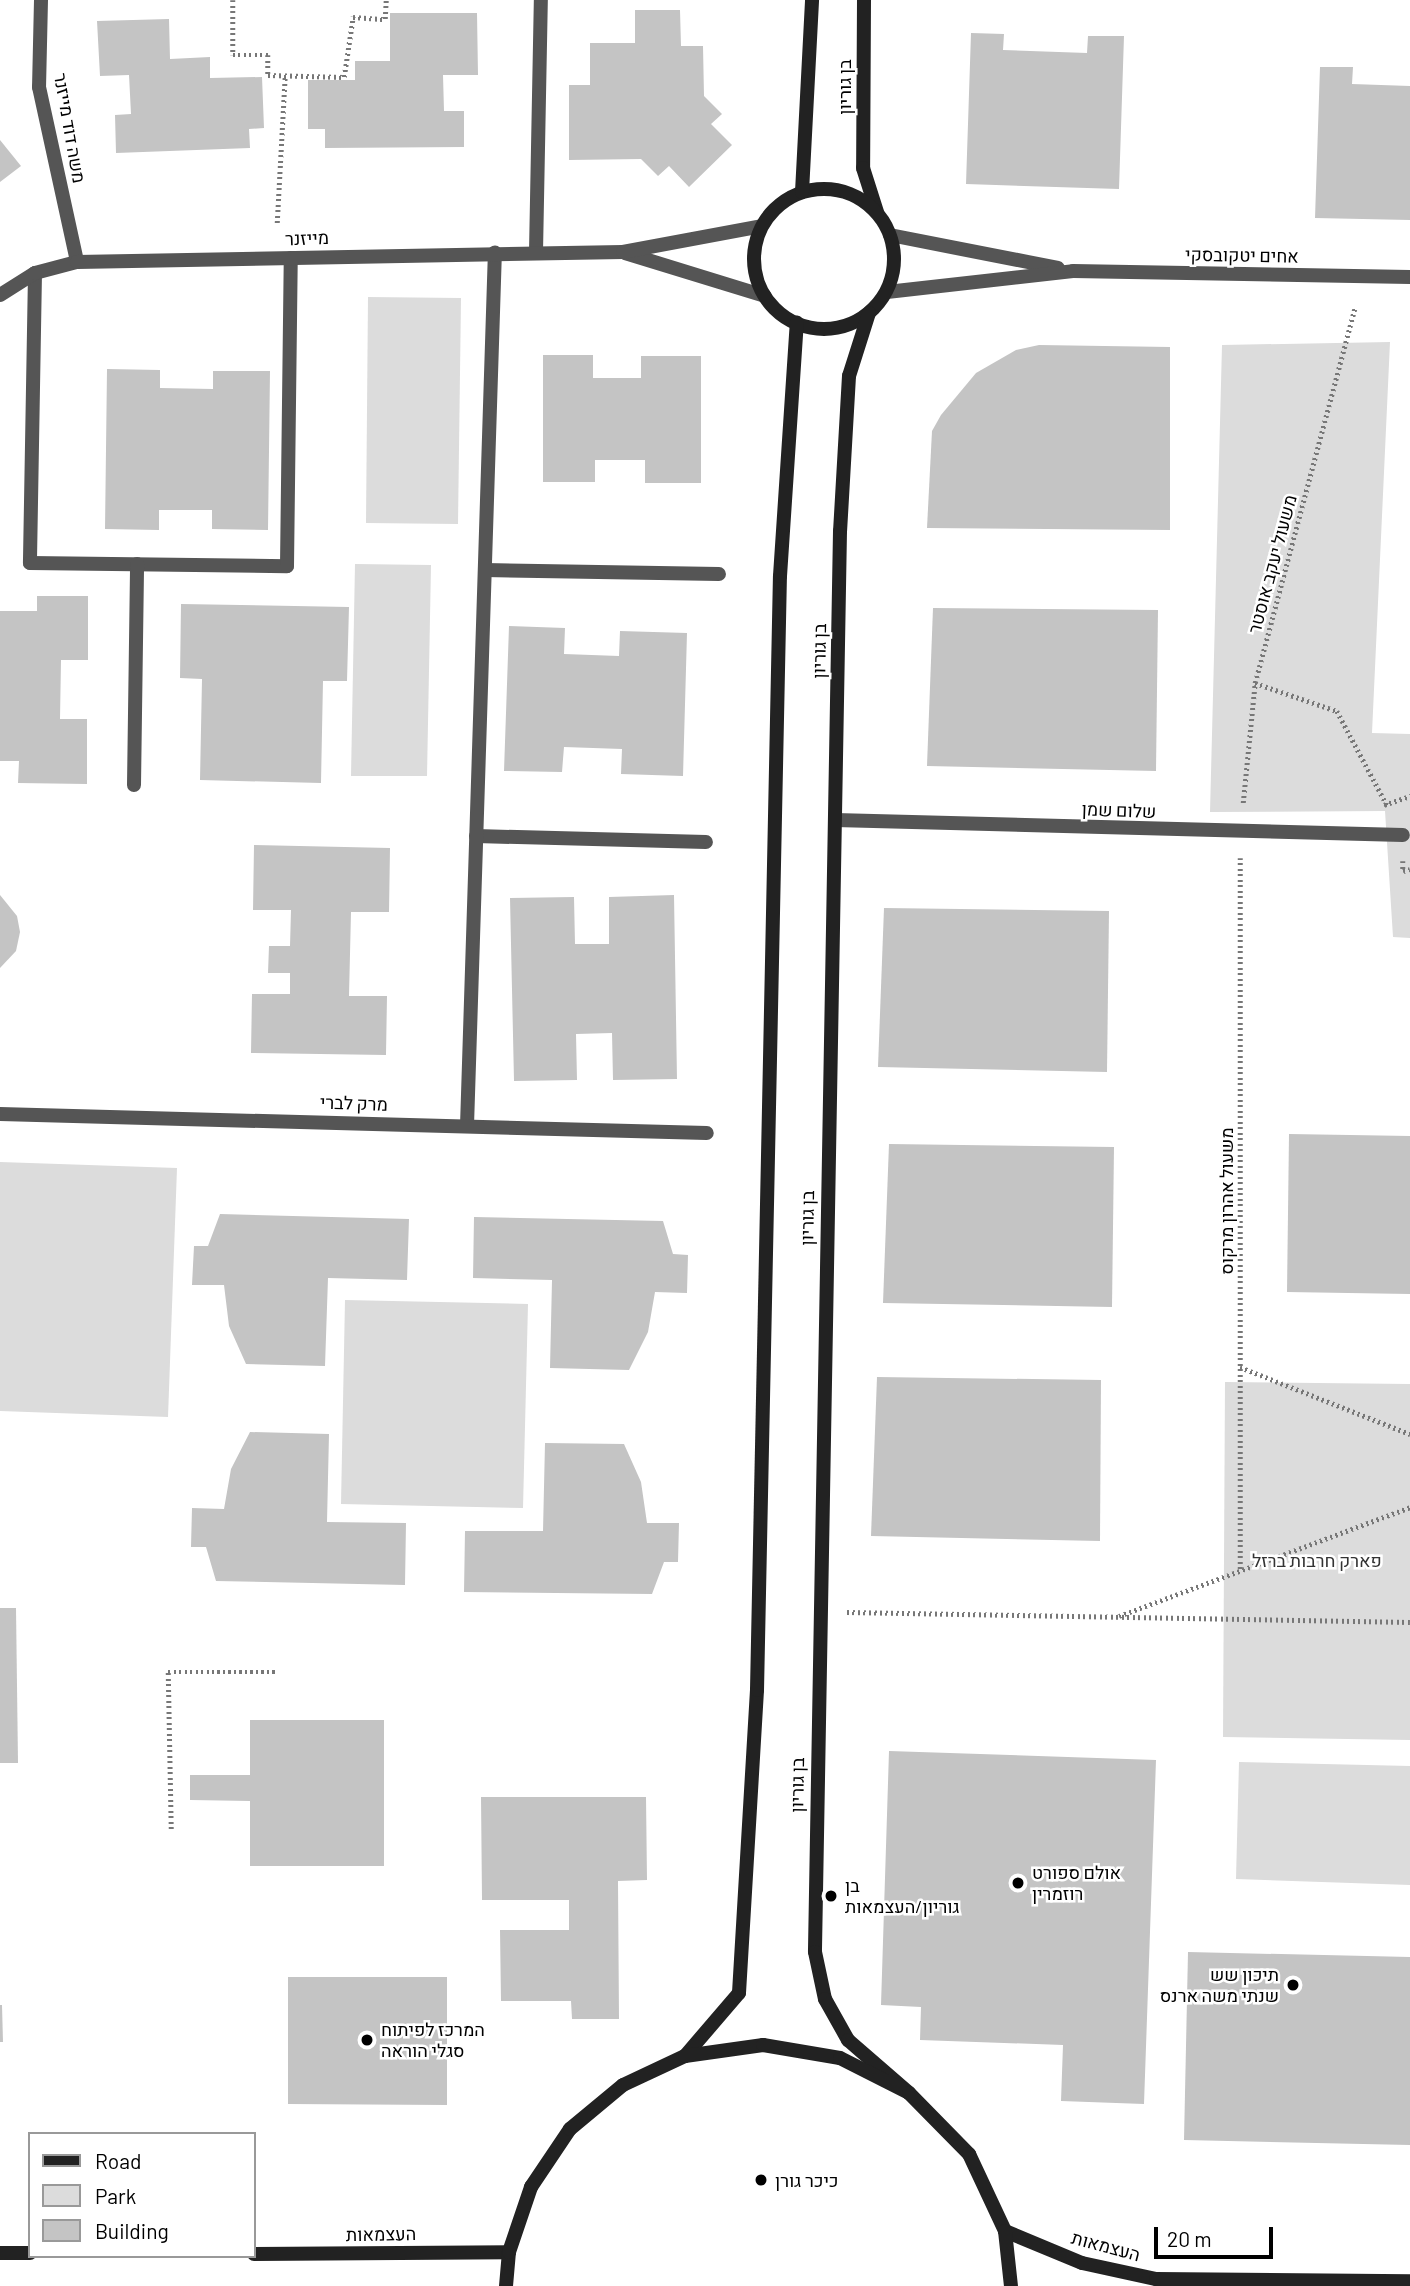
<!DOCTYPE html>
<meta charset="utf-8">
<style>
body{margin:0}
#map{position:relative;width:1410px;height:2286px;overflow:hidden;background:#fff;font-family:Barlow,Heebo,sans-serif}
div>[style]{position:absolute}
.green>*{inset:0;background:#dcdcdc}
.building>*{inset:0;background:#c4c4c4}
.path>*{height:4.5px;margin-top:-2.25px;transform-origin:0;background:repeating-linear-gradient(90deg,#777 0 2px,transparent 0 5.5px)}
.lane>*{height:14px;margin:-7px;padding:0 7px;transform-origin:7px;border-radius:7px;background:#555}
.street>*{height:14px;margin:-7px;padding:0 7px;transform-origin:7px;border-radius:7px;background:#555}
.secondary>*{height:14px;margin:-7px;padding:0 7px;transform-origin:7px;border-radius:7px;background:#222}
.secondary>.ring{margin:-7px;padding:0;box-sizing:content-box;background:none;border:14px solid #222;border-radius:50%}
.dots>*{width:19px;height:19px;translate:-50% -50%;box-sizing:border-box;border:4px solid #fff;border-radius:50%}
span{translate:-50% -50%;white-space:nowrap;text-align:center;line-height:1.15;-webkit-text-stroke:5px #fff;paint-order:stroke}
.street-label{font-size:18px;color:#000}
.park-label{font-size:18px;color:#333}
.poi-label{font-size:18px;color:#000}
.left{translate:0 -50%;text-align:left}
.right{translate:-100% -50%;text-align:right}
.legend{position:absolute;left:28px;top:2132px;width:228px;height:126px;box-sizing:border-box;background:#fff;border:2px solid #999;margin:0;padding:9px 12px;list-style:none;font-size:21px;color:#000}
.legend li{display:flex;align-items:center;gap:14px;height:35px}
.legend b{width:35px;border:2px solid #999}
.scale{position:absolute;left:1154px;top:2227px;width:119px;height:32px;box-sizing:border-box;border:4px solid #000;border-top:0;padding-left:9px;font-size:21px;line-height:24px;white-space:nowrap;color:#000;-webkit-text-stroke:5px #fff;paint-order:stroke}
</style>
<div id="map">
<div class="green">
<div style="clip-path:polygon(368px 297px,461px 298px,458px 524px,366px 523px)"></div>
<div style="clip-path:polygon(1390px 342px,1372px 733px,1410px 734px,1410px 938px,1393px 937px,1385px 811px,1210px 812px,1222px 345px)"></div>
<div style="clip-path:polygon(355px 564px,431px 565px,427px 776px,351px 776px)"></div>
<div style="clip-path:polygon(0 1162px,177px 1168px,168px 1417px,0 1411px)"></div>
<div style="clip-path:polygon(345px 1300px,528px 1304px,523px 1508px,341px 1504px)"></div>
<div style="clip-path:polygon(1225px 1382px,1410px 1384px,1410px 1740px,1223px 1737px)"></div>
<div style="clip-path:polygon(1239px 1762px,1410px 1766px,1410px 1885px,1236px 1879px)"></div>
</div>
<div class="building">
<div style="clip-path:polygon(635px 10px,680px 10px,681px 46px,703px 46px,704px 96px,722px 114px,711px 124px,732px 145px,689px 187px,669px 166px,658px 176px,641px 159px,569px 160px,569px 85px,590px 85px,590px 43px,635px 43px)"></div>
<div style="clip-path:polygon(390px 13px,477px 13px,478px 75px,443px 75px,444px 111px,464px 111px,464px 147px,325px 148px,325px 129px,308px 129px,308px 80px,355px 80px,355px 61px,390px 61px)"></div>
<div style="clip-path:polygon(169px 19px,170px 59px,210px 57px,210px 78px,262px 77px,264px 128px,249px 129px,250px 148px,116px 153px,115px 115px,131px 114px,129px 75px,100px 76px,97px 21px)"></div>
<div style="clip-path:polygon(971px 33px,1004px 34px,1003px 50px,1087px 53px,1088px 36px,1124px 36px,1119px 189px,966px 184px)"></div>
<div style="clip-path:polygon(1320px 67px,1353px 67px,1352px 84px,1410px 86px,1410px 220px,1315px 218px)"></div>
<div style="clip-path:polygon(0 140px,21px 166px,0 182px)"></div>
<div style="clip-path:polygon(1039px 345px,1170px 347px,1170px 530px,927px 528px,932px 431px,941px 415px,976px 373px,1016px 350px)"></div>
<div style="clip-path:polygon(543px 355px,593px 355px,593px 378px,641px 378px,641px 356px,701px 356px,701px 483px,645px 483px,645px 460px,595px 460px,595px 482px,543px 482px)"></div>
<div style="clip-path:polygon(107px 369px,160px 370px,160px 388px,213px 389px,213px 371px,270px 371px,268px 530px,212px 529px,212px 510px,159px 510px,159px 530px,105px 529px)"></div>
<div style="clip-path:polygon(37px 596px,88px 596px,88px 660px,61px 660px,60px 719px,87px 719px,87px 784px,18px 783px,19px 761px,0 761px,0 611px,37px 611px)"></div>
<div style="clip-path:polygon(181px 604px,349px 607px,347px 681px,323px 681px,321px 783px,200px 780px,202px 679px,180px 678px)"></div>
<div style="clip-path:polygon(933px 608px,1158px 610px,1156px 771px,927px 766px)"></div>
<div style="clip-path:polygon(509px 626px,565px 628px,564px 654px,619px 656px,620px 631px,687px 633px,683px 776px,621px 774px,622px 749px,564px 747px,562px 772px,504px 771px)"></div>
<div style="clip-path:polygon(254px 845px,390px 848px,389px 912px,351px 912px,349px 996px,387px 996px,386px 1055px,251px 1053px,252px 994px,290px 994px,290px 973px,268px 973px,269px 946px,290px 946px,291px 910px,253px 910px)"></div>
<div style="clip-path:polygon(0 895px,17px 916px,20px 932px,16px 951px,0 968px)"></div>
<div style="clip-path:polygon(674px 895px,677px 1079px,613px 1080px,612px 1033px,576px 1034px,577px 1080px,514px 1081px,510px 898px,574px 897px,575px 944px,609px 944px,609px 897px)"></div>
<div style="clip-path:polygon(884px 908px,1109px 911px,1107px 1072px,878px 1067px)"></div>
<div style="clip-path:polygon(1289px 1134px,1410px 1136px,1410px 1294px,1287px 1292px)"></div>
<div style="clip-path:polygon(889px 1144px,1114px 1147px,1112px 1307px,883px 1303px)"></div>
<div style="clip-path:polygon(220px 1214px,409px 1219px,407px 1280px,328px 1278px,325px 1366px,246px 1364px,229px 1326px,224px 1285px,192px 1285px,194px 1246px,208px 1246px)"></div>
<div style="clip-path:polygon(474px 1217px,663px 1221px,673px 1254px,688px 1255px,687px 1293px,655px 1292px,648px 1332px,629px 1370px,550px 1368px,552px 1280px,473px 1278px)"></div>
<div style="clip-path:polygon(877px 1377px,1101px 1380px,1100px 1541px,871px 1536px)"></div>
<div style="clip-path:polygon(250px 1432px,329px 1434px,327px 1522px,406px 1523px,405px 1585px,216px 1581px,206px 1547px,191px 1547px,192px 1508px,224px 1509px,231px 1469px)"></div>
<div style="clip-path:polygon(545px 1443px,624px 1444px,641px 1482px,647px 1523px,679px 1523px,678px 1562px,664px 1562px,652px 1594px,464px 1592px,465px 1531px,543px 1531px)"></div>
<div style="clip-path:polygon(0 1608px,16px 1608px,18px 1763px,0 1763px)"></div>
<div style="clip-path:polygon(250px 1720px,384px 1720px,384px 1866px,250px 1866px,250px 1801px,190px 1800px,190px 1775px,250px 1775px)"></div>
<div style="clip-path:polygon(889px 1751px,1156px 1760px,1144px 2104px,1061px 2101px,1063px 2045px,920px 2040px,921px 2007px,881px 2005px)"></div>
<div style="clip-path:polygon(481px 1797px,646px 1797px,647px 1880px,618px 1881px,619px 2019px,572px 2019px,571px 2001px,501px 2001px,500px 1930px,569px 1930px,569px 1900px,482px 1900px)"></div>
<div style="clip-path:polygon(1188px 1952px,1410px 1957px,1410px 2145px,1184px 2140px)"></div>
<div style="clip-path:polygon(288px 1977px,447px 1977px,447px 2105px,288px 2104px)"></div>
<div style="clip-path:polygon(0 2005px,2px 2005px,3px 2042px,0 2042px)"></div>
</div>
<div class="path">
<div style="left:233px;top:0;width:55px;rotate:90deg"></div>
<div style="left:233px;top:55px;width:35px"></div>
<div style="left:268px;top:55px;width:20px;rotate:90deg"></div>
<div style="left:268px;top:75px;width:76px;rotate:1.5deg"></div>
<div style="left:344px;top:77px;width:61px;rotate:-81.5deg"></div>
<div style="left:353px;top:17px;width:32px;rotate:4deg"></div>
<div style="left:385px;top:19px;width:19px;rotate:-87deg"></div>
<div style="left:277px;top:223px;width:148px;rotate:-86.9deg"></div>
<div style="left:1255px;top:683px;width:87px;rotate:18.9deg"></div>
<div style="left:1337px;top:711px;width:109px;rotate:62deg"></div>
<div style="left:1243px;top:803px;width:121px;rotate:-84.3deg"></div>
<div style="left:1255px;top:683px;width:389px;rotate:-75.1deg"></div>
<div style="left:1384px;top:805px;width:28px;rotate:-19deg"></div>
<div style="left:1403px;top:861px;width:10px;rotate:90deg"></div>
<div style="left:1403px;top:871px;width:7px;rotate:-16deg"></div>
<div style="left:1240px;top:1367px;width:183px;rotate:21.5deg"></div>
<div style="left:1240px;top:1569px;width:711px;rotate:-90deg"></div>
<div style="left:847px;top:1612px;width:563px;rotate:1.02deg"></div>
<div style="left:1119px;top:1616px;width:311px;rotate:-20.5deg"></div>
<div style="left:171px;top:1829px;width:157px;rotate:-91.1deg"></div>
<div style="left:168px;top:1672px;width:108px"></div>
</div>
<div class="lane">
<div style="left:35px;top:273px;width:290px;rotate:91deg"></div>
<div style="left:30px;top:563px;width:257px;rotate:0.7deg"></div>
<div style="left:287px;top:566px;width:308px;rotate:-89.3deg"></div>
<div style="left:485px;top:570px;width:234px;rotate:1deg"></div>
<div style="left:134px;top:785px;width:221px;rotate:-89.2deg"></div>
<div style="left:476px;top:836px;width:230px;rotate:1.5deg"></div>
<div style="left:467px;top:1126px;width:874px;rotate:-88.17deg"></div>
</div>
<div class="street">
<div style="left:41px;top:0;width:87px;rotate:91.3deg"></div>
<div style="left:39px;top:87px;width:179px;rotate:77.7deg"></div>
<div style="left:890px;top:235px;width:171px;rotate:11.1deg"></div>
<div style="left:536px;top:252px;width:252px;rotate:-88.9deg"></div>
<div style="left:625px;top:253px;width:146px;rotate:17.1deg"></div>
<div style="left:887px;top:292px;width:187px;rotate:-6.4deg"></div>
<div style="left:1073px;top:271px;width:337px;rotate:1deg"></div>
<div style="left:0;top:295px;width:41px;rotate:-32.2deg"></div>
<div style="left:35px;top:273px;width:43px;rotate:-14.7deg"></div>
<div style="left:77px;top:262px;width:546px;rotate:-1.05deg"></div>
<div style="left:623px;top:252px;width:141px;rotate:-10.6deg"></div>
<div style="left:835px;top:820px;width:568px;rotate:1.51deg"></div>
<div style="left:0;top:1114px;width:707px;rotate:1.54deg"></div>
</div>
<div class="secondary">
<div style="left:864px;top:0;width:168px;rotate:90.3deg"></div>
<div style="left:863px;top:168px;width:46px;rotate:72.3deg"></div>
<div class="ring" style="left:754px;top:189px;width:126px;height:126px"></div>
<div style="left:802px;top:192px;width:192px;rotate:-87deg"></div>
<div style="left:869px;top:313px;width:66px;rotate:107.6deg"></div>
<div style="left:849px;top:376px;width:155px;rotate:93.3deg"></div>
<div style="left:840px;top:531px;width:1421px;rotate:91.01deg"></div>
<div style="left:815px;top:1952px;width:48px;rotate:78deg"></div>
<div style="left:825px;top:1999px;width:47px;rotate:60.7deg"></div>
<div style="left:848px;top:2040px;width:81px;rotate:41deg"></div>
<div style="left:685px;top:2056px;width:83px;rotate:-49.4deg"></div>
<div style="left:739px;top:1993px;width:304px;rotate:-86.6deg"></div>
<div style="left:757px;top:1690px;width:1114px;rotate:-88.82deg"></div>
<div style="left:780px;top:576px;width:254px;rotate:-86.2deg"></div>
<div style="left:1005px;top:2231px;width:83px;rotate:22.6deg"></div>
<div style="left:1082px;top:2263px;width:76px;rotate:12.2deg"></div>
<div style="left:1156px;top:2279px;width:254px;rotate:0.5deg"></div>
<div style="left:0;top:2253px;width:30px"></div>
<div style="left:254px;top:2254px;width:255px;rotate:-0.4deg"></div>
<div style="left:506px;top:2286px;width:34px;rotate:-85deg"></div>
<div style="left:509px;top:2252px;width:69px;rotate:-71.3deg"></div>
<div style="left:531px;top:2187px;width:70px;rotate:-56.1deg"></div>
<div style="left:570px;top:2129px;width:69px;rotate:-39.7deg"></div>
<div style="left:623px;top:2085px;width:68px;rotate:-25.1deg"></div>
<div style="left:685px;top:2056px;width:79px;rotate:-8deg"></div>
<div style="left:763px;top:2045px;width:78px;rotate:9.6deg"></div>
<div style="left:840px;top:2058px;width:77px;rotate:26.9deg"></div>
<div style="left:909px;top:2093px;width:86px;rotate:45.5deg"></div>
<div style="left:969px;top:2154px;width:85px;rotate:64.9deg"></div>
<div style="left:1005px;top:2231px;width:55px;rotate:83.8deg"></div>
</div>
<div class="dots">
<div style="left:1018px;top:1883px;background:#000"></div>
<div style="left:831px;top:1896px;background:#000"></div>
<div style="left:1293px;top:1985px;background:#000"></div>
<div style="left:367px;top:2040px;background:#000"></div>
<div style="left:761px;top:2180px;background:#000"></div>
</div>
<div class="street-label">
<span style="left:844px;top:87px;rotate:-90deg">בן גוריון</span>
<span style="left:70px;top:128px;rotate:80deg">משה דוד מייזנר</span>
<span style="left:307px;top:238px;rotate:-2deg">מייזנר</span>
<span style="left:1242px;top:255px;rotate:1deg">אחים יטקובסקי</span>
<span style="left:1272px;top:564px;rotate:-75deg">משעול יעקב אוסטר</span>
<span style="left:819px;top:651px;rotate:-89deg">בן גוריון</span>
<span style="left:1119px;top:810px;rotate:2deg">שלום שמן</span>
<span style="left:354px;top:1103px;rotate:2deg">מרק לברי</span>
<span style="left:1226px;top:1201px;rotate:-90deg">משעול אהרון מרקוס</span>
<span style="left:807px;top:1218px;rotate:-89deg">בן גוריון</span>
<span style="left:797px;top:1785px;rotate:-89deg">בן גוריון</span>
<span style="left:381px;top:2234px;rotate:-1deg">העצמאות</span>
<span style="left:1106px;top:2246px;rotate:15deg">העצמאות</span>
</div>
<div class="park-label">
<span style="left:1317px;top:1560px">פארק חרבות ברזל</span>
</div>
<div class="poi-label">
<span class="left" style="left:1032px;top:1883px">אולם ספורט<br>רוזמרין</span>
<span class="left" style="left:845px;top:1896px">בן<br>גוריון/העצמאות</span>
<span class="right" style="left:1279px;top:1985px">תיכון שש<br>שנתי משה ארנס</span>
<span class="left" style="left:381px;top:2040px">המרכז לפיתוח<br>סגלי הוראה</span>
<span class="left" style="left:775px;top:2180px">כיכר גורן</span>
</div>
<ul class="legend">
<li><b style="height:9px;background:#222"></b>Road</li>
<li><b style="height:19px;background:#dcdcdc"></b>Park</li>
<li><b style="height:19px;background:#c4c4c4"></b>Building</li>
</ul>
<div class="scale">20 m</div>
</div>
